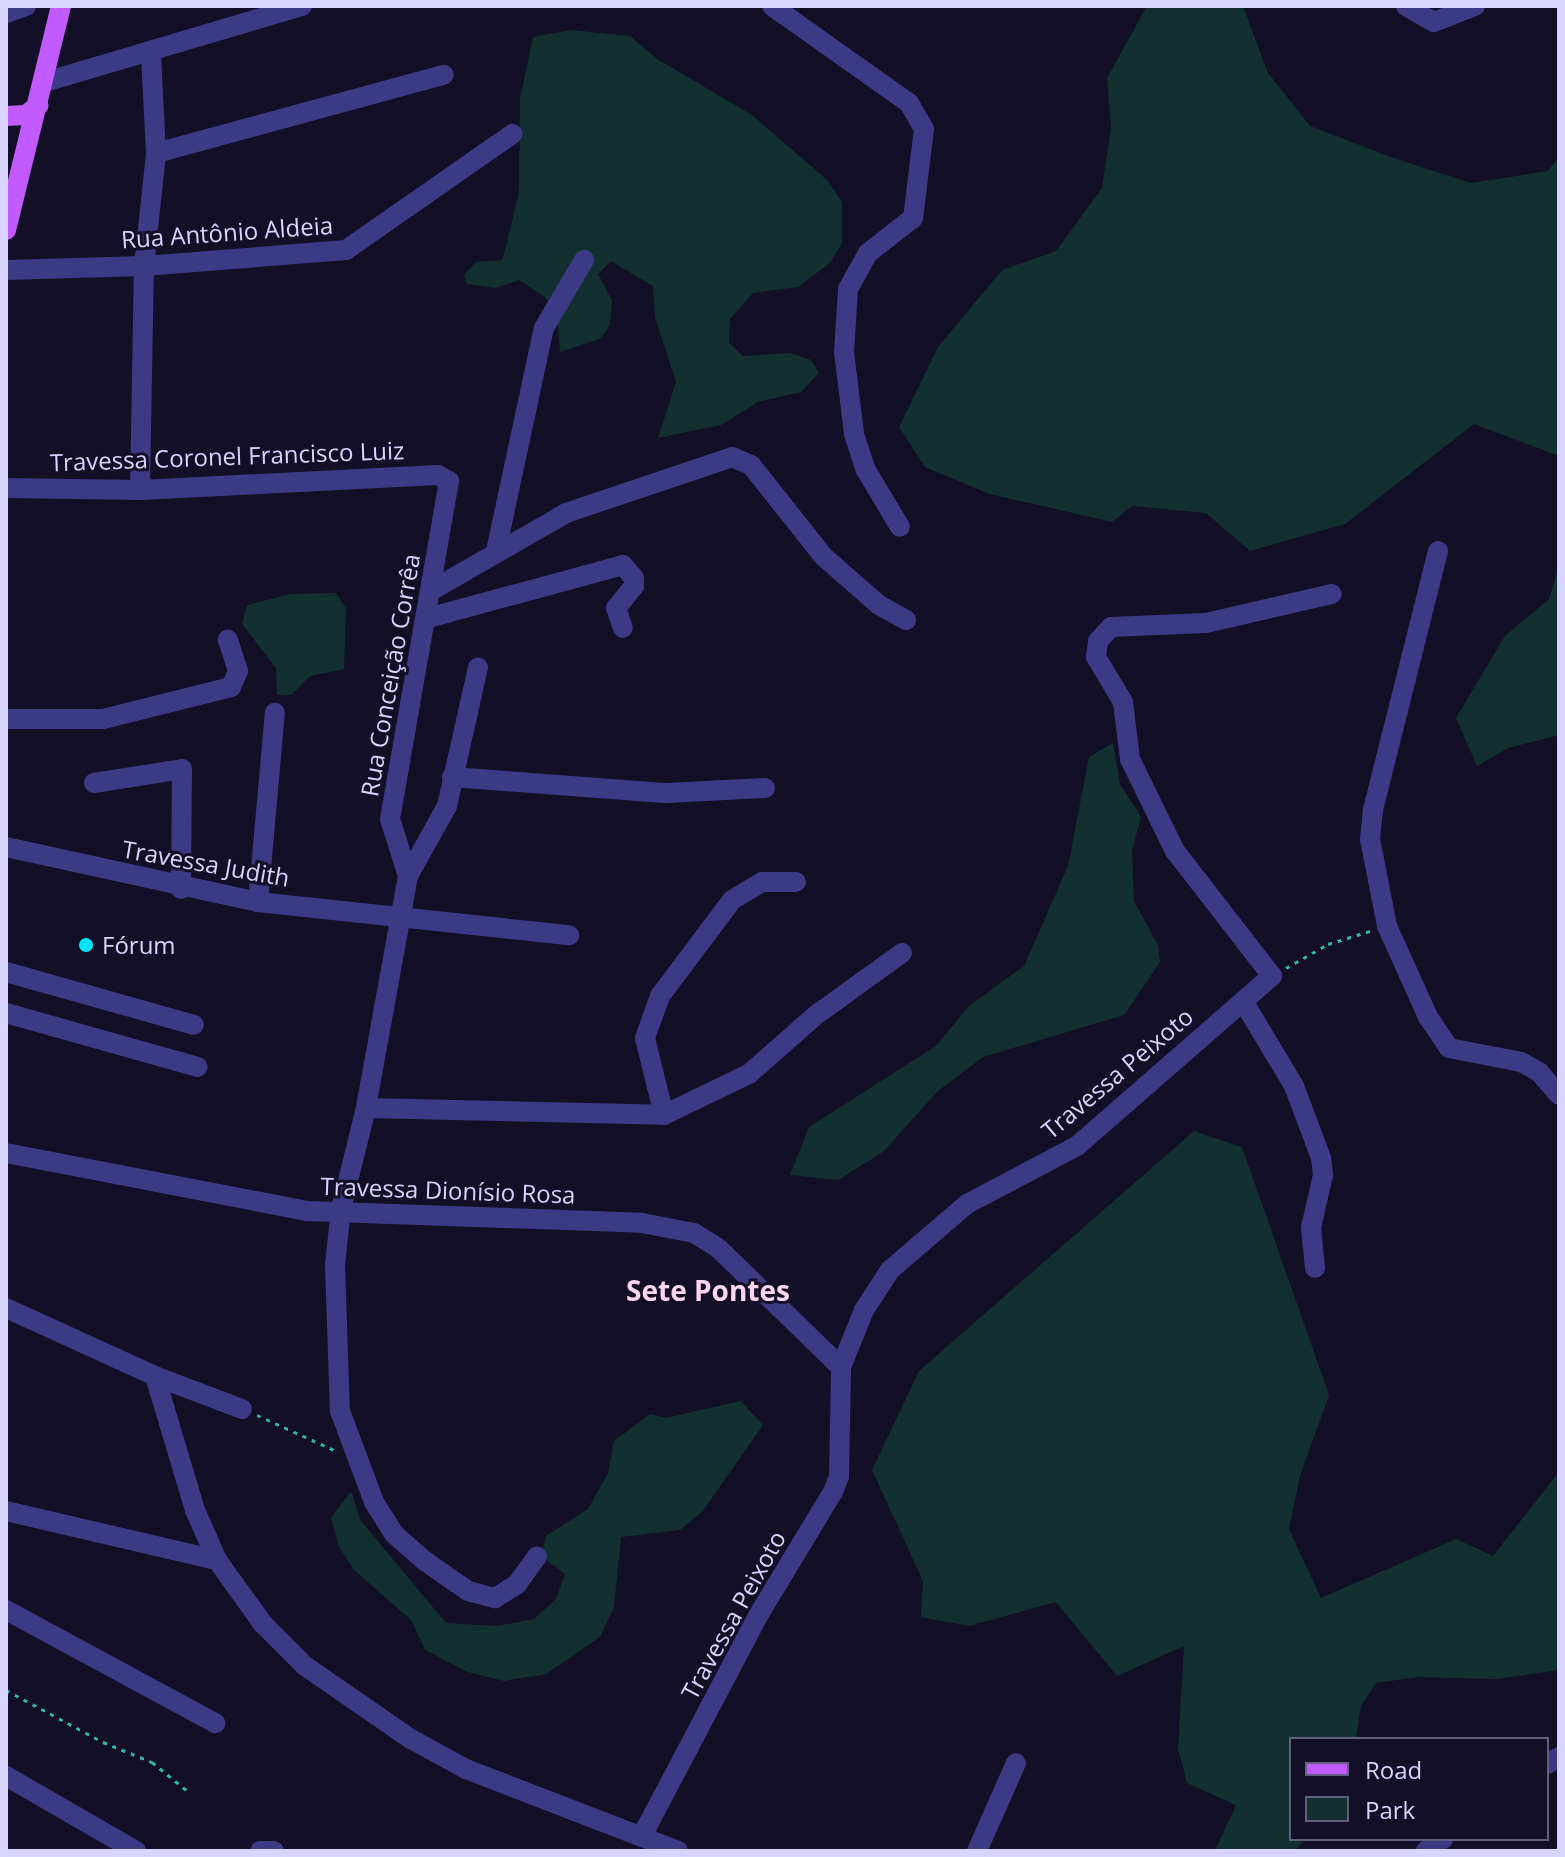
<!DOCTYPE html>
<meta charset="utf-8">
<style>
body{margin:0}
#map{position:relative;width:1565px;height:1857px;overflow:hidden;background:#130f26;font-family:"Open Sans",sans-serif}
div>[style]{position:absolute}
.green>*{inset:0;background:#12302f}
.path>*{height:3px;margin-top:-1.5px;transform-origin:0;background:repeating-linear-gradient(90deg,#2fb8b0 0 4px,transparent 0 10px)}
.minor>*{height:20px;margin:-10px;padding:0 10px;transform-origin:10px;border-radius:10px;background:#3d3a85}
.major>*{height:20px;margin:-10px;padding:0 10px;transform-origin:10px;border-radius:10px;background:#c25bff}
.dots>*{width:22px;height:22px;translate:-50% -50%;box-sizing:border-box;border:4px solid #130f26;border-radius:50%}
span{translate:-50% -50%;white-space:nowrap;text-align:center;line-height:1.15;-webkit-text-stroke:6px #130f26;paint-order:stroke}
.street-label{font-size:24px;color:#d9d4ff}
.poi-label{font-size:24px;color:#d9d4ff}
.left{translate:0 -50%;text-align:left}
.quarter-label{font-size:28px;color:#ffd6f0;font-weight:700}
.frame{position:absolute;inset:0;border:8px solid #d9d4ff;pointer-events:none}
.legend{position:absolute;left:1289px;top:1737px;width:260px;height:104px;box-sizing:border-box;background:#130f26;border:2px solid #625e7d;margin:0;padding:10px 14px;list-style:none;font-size:24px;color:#d9d4ff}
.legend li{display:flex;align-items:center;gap:16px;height:40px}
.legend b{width:40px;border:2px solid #625e7d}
</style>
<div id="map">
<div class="green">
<div style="clip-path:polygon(1147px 6px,1243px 6px,1268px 73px,1310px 126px,1391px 157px,1471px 183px,1548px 171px,1559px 157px,1559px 456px,1474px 424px,1345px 524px,1250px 551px,1206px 513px,1132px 506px,1112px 522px,990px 494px,925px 467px,899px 427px,938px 347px,1002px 270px,1056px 251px,1102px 188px,1111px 127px,1107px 78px)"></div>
<div style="clip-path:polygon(571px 30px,630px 36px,657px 59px,752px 115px,827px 180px,842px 202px,842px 243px,830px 263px,798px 287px,753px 293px,730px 319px,729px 343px,743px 356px,790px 353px,811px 360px,819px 373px,801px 392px,758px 402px,721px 425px,658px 438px,676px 382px,655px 318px,653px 286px,611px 261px,598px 274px,612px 300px,610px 325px,600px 339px,560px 352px,557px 317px,545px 297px,519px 280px,495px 288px,467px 284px,464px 275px,476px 262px,502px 260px,507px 242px,519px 192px,520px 99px,533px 37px)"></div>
<div style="clip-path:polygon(1559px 566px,1559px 735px,1508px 748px,1477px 766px,1456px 718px,1505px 636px,1549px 599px)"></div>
<div style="clip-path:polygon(336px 593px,346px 608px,344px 669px,310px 676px,291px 695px,277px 695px,276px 668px,242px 624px,247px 605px,290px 594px)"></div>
<div style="clip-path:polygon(1113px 743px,1120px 784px,1141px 817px,1132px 851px,1134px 901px,1158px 945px,1160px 962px,1124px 1015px,983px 1057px,938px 1091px,883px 1152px,838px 1180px,790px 1175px,809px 1127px,936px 1046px,969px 1006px,1024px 966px,1068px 866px,1089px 757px)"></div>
<div style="clip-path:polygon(1194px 1131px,1242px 1147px,1329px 1395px,1300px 1476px,1289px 1529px,1321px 1598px,1456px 1539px,1493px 1556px,1559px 1472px,1559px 1670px,1497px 1679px,1418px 1677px,1376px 1683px,1361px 1706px,1356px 1739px,1291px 1739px,1291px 1839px,1305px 1839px,1295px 1851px,1215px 1851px,1236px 1805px,1187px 1783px,1178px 1748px,1184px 1646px,1117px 1676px,1056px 1602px,969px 1626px,921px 1617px,923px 1581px,872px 1470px,919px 1371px)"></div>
<div style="clip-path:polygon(741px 1401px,763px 1425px,702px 1512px,680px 1530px,621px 1537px,614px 1607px,600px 1637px,546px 1674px,504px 1681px,468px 1672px,425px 1650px,411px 1620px,354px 1570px,339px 1547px,331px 1518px,351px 1491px,361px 1521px,446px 1623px,497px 1626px,534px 1619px,556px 1599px,565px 1574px,541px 1556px,546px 1536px,588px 1509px,608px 1473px,614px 1441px,650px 1414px,666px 1418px)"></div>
</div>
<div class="path">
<div style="left:1286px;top:968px;width:48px;rotate:-29.7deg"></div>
<div style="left:1328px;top:944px;width:44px;rotate:-17.2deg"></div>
<div style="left:257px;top:1415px;width:85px;rotate:24.4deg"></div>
<div style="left:6px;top:1690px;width:110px;rotate:28.2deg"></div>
<div style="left:103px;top:1742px;width:53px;rotate:22.2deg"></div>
<div style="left:152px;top:1762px;width:49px;rotate:39.2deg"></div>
</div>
<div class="minor">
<div style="left:772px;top:6px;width:168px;rotate:35.3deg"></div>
<div style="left:909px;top:103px;width:30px;rotate:60deg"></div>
<div style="left:924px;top:129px;width:90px;rotate:97deg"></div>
<div style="left:913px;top:218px;width:57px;rotate:142.1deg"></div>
<div style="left:868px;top:253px;width:41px;rotate:119.1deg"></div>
<div style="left:848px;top:289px;width:63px;rotate:93.6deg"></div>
<div style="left:844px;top:352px;width:83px;rotate:83deg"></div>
<div style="left:854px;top:434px;width:38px;rotate:72deg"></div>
<div style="left:866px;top:470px;width:66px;rotate:59.2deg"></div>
<div style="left:1406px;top:6px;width:32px;rotate:30deg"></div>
<div style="left:1434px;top:22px;width:44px;rotate:-21.3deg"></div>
<div style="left:6px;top:13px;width:21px;rotate:-19deg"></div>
<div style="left:45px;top:82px;width:268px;rotate:-16.5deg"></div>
<div style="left:156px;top:153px;width:298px;rotate:-15.2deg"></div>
<div style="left:6px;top:270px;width:138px;rotate:-1.7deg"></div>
<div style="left:144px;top:266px;width:203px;rotate:-4.5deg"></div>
<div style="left:346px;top:250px;width:203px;rotate:-34.9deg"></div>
<div style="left:6px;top:488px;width:134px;rotate:0.9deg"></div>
<div style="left:140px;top:490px;width:298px;rotate:-2.9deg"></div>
<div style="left:438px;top:475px;width:13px;rotate:29deg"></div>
<div style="left:449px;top:481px;width:343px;rotate:99.9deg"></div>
<div style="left:390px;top:819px;width:60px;rotate:72.5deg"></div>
<div style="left:408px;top:876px;width:236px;rotate:100.3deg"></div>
<div style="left:366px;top:1108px;width:104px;rotate:103.9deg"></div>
<div style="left:341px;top:1209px;width:55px;rotate:96.2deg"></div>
<div style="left:335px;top:1264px;width:147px;rotate:88.1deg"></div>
<div style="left:340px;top:1411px;width:97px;rotate:69.5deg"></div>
<div style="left:374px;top:1502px;width:38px;rotate:58deg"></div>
<div style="left:394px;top:1534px;width:41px;rotate:41.1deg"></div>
<div style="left:425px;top:1561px;width:52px;rotate:34.9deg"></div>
<div style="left:468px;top:1591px;width:28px;rotate:15deg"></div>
<div style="left:495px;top:1598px;width:26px;rotate:-32deg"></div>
<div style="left:517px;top:1584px;width:34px;rotate:-54deg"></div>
<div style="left:140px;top:490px;width:224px;rotate:-89deg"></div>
<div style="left:144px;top:266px;width:114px;rotate:-83.9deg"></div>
<div style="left:156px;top:153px;width:99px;rotate:-92.9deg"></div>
<div style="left:496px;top:551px;width:228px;rotate:-77.9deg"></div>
<div style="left:544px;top:328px;width:79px;rotate:-59.5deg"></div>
<div style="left:1438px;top:551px;width:267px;rotate:104.1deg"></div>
<div style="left:1373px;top:810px;width:29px;rotate:96deg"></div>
<div style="left:1370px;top:839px;width:89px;rotate:78.9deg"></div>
<div style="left:1387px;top:926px;width:100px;rotate:65.7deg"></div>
<div style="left:1428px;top:1017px;width:37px;rotate:56deg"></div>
<div style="left:1449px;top:1048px;width:73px;rotate:11deg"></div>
<div style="left:1521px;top:1062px;width:21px;rotate:29deg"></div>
<div style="left:1539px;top:1072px;width:30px;rotate:49deg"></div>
<div style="left:434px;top:589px;width:152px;rotate:-29.9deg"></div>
<div style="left:566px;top:513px;width:175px;rotate:-18.6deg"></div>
<div style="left:732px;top:457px;width:21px;rotate:23deg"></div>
<div style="left:751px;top:465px;width:116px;rotate:51.6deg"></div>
<div style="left:823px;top:556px;width:74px;rotate:41.2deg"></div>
<div style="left:879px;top:605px;width:31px;rotate:29deg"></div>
<div style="left:428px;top:618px;width:202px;rotate:-15.2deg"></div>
<div style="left:623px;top:565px;width:17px;rotate:50deg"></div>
<div style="left:634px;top:578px;width:8px;rotate:90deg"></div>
<div style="left:634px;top:586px;width:28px;rotate:129deg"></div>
<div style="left:616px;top:608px;width:21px;rotate:71deg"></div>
<div style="left:6px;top:719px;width:97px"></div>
<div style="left:103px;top:719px;width:132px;rotate:-14deg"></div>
<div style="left:231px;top:687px;width:17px;rotate:-66deg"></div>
<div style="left:238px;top:671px;width:33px;rotate:-108deg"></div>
<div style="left:452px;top:777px;width:216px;rotate:4.3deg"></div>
<div style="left:667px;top:793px;width:98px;rotate:-2.9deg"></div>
<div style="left:94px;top:783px;width:89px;rotate:-9deg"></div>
<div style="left:182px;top:769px;width:120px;rotate:90.5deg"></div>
<div style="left:6px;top:847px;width:258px;rotate:12.3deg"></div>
<div style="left:258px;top:902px;width:313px;rotate:6.1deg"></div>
<div style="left:408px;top:876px;width:80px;rotate:-60.9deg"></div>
<div style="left:447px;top:806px;width:142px;rotate:-77.4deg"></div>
<div style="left:258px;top:902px;width:190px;rotate:-84.9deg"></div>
<div style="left:6px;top:972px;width:195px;rotate:15.7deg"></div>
<div style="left:1243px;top:1001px;width:99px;rotate:59deg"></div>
<div style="left:1294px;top:1086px;width:77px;rotate:69.4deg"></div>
<div style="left:1321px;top:1158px;width:17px;rotate:83deg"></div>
<div style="left:1323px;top:1175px;width:54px;rotate:102.8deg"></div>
<div style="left:1311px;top:1228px;width:40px;rotate:84.3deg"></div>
<div style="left:6px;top:1013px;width:199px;rotate:15.7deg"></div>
<div style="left:366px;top:1108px;width:298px;rotate:1.3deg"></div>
<div style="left:664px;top:1115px;width:94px;rotate:-25.8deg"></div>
<div style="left:749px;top:1074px;width:89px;rotate:-41.4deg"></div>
<div style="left:816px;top:1015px;width:106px;rotate:-35.8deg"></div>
<div style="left:664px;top:1115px;width:79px;rotate:-103.9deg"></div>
<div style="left:645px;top:1038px;width:45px;rotate:-70.3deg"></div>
<div style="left:660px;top:996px;width:120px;rotate:-53.1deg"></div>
<div style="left:732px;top:900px;width:35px;rotate:-31deg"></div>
<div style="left:762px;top:882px;width:34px"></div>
<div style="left:6px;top:1153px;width:306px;rotate:10.9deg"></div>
<div style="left:306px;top:1211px;width:336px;rotate:2deg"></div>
<div style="left:642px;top:1223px;width:53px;rotate:10.9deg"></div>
<div style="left:694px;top:1233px;width:28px;rotate:32deg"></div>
<div style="left:718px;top:1248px;width:171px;rotate:44.1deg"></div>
<div style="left:6px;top:1308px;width:164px;rotate:24.5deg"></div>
<div style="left:155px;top:1376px;width:140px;rotate:73.4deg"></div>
<div style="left:195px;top:1510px;width:55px;rotate:66.3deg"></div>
<div style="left:217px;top:1560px;width:79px;rotate:54.3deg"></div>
<div style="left:263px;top:1624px;width:59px;rotate:45deg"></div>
<div style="left:305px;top:1666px;width:129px;rotate:34.6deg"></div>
<div style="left:411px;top:1739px;width:63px;rotate:28.6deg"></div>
<div style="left:466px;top:1769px;width:227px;rotate:21.1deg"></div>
<div style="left:155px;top:1376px;width:93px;rotate:20.8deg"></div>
<div style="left:6px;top:1511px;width:217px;rotate:13.1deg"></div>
<div style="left:6px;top:1610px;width:238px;rotate:28.4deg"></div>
<div style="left:1547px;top:1764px;width:14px;rotate:-30deg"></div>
<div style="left:6px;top:1776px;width:150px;rotate:30deg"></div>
<div style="left:643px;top:1834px;width:249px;rotate:-62.2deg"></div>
<div style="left:759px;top:1614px;width:143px;rotate:-58.8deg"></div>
<div style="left:833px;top:1492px;width:17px;rotate:-69deg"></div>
<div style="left:839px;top:1476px;width:109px;rotate:-88.9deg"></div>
<div style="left:841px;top:1367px;width:61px;rotate:-68deg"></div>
<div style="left:864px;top:1310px;width:48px;rotate:-57deg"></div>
<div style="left:890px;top:1270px;width:101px;rotate:-40.6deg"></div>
<div style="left:967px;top:1204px;width:124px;rotate:-27.8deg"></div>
<div style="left:1077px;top:1146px;width:259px;rotate:-41.1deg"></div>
<div style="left:1272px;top:976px;width:158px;rotate:-127.8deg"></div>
<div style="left:1175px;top:851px;width:102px;rotate:-116.1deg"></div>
<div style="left:1130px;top:759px;width:57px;rotate:-97deg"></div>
<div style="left:1123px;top:702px;width:52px;rotate:-121deg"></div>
<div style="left:1096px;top:657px;width:16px;rotate:-83deg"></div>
<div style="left:1098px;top:641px;width:19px;rotate:-47deg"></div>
<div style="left:1111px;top:627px;width:95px;rotate:-2.4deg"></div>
<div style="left:1206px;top:623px;width:129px;rotate:-13deg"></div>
<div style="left:260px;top:1851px;width:14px"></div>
<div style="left:977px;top:1851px;width:96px;rotate:-66.1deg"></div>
<div style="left:1426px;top:1851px;width:21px;rotate:-35deg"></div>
</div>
<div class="major">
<div style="left:6px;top:116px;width:20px;rotate:-3deg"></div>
<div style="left:26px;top:115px;width:16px;rotate:-38deg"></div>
<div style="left:6px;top:230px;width:231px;rotate:-76.2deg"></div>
</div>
<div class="dots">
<div style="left:86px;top:945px;background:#00e5ff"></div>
</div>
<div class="street-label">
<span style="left:227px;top:232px;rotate:-4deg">Rua Antônio Aldeia</span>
<span style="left:227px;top:456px;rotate:-2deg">Travessa Coronel Francisco Luiz</span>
<span style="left:390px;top:675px;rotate:-80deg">Rua Conceição Corrêa</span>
<span style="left:206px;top:863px;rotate:10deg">Travessa Judith</span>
<span style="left:1117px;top:1073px;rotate:-40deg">Travessa Peixoto</span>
<span style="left:448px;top:1190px;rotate:2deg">Travessa Dionísio Rosa</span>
<span style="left:733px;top:1615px;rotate:-61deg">Travessa Peixoto</span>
</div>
<div class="poi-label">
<span class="left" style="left:102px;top:945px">Fórum</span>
</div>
<div class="quarter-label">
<span style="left:708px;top:1290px">Sete Pontes</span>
</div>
<div class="frame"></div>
<ul class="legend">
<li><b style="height:10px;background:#c25bff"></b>Road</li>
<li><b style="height:22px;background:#12302f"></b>Park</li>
</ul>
</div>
